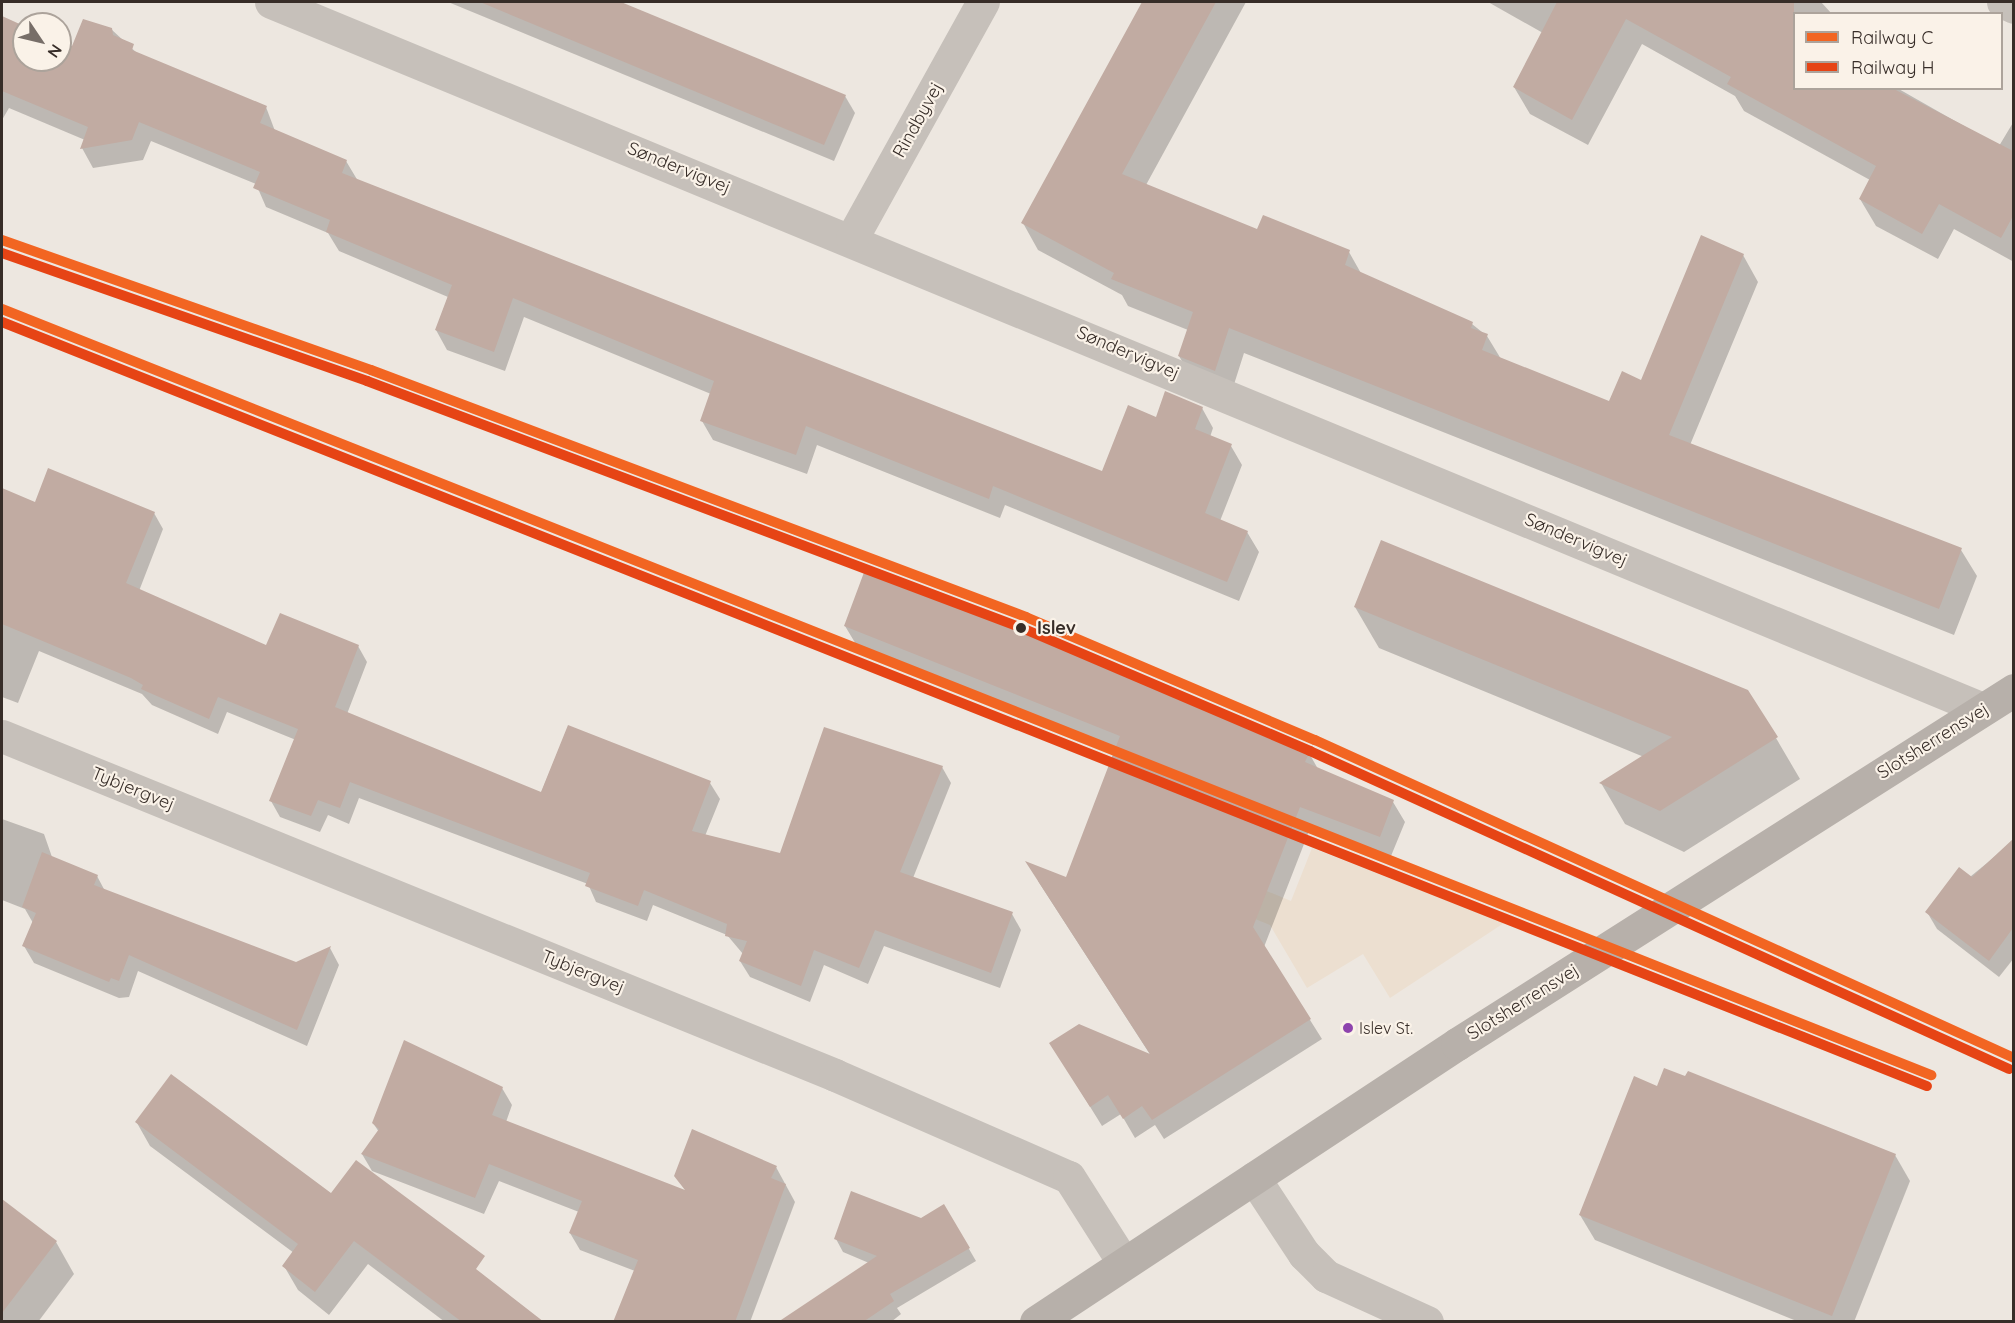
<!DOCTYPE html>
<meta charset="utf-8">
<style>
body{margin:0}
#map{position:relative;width:2015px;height:1323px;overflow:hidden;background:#ede7e0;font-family:Quicksand,sans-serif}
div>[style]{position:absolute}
.plaza>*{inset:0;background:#ecdfd0}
.shadow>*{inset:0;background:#0003}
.building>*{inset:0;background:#c1aba2}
.street>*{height:33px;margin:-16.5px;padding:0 16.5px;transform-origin:16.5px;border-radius:16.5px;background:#c6c0ba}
.secondary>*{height:33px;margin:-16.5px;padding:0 16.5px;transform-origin:16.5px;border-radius:16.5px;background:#b7b0aa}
.rail-1>*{height:10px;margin:-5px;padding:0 5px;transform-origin:5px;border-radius:5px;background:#f26522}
.rail-2>*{height:10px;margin:-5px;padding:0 5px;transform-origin:5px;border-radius:5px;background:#e64415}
.dots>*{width:16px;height:16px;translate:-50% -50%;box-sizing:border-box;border:3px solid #faf2e8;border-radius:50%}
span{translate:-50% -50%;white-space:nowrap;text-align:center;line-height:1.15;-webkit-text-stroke:4.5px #faf2e8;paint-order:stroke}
.bus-label{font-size:16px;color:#372d28}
.left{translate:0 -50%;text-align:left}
.street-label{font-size:18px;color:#372d28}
.stop-label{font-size:18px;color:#372d28;font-weight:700}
.frame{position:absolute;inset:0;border:3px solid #372d28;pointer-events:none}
.legend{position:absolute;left:1793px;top:12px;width:210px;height:78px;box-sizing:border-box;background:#faf2e8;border:2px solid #aca39b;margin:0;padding:8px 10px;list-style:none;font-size:18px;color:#372d28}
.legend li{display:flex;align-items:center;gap:12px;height:30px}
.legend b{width:30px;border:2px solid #aca39b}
.north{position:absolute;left:12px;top:12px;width:60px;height:60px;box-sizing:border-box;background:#faf2e8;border:2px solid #aca39b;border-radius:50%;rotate:125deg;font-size:16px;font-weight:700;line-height:24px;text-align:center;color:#372d28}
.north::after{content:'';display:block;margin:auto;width:21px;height:27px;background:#776e68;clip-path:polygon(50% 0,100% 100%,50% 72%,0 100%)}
</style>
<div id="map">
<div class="plaza">
<div style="clip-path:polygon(1139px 838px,1291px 901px,1312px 848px,1504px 923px,1390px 998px,1363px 954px,1307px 988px,1270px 925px,1126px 867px)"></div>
</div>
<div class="shadow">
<div style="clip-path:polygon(448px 2px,617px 2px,845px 96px,855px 113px,834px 161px)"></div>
<div style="clip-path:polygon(1143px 2px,1246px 2px,1146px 185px,1258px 231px,1349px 252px,1362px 275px,1472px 324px,1487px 336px,1501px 359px,1609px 403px,1642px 382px,1743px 255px,1758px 282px,1690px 445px,1961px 550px,1977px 576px,1954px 635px,1244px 353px,1230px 397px,1195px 383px,1179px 356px,1188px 330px,1128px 306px,1122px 295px,1038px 250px,1023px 223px)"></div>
<div style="clip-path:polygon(1488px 2px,1821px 2px,1832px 14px,1794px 14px,1794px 88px,1897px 88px,1999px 146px,2014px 121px,2014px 262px,1954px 229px,1938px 259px,1876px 226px,1860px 199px,1870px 180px,1744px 111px,1735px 96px,1642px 44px,1588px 145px,1530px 114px,1514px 87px,1543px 33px)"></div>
<div style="clip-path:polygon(2px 18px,24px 27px,24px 60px,60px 60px,60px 42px,73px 48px,111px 29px,138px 54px,266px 107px,275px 131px,346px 161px,358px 181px,1102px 473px,1157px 419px,1202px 408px,1213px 428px,1210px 437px,1231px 446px,1242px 465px,1220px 521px,1247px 532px,1259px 552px,1239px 601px,1005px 505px,1000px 518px,817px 445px,807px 474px,713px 440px,702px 421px,711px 394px,524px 317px,505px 371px,447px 350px,436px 330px,448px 297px,339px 251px,328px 233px,266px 207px,256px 184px,151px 141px,143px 160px,93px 168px,82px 148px,85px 140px,9px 108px,2px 120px)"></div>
<div style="clip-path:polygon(2px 490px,36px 504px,154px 513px,163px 529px,139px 591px,266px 647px,358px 646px,367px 662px,347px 714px,541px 793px,568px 727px,710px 783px,720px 799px,705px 836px,781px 855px,942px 767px,951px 783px,913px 878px,1012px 914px,1021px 930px,1000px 988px,884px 946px,868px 984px,824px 965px,810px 1002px,750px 977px,740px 961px,743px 954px,727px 935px,653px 905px,647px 921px,596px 902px,588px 884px,359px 798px,349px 824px,328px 815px,320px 832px,280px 817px,271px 801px,296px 740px,227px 712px,218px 734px,152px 705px,142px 694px,39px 651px,18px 703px,2px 697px)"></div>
<div style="clip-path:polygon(1355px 607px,1776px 738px,1800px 779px,1684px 852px,1625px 824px,1601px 783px,1644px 757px,1379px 648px)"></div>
<div style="clip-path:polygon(845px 626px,1309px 753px,1318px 769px,1393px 802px,1405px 822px,1391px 856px,1311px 826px,1264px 947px,1322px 1039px,1164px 1139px,1155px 1125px,1135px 1138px,1121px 1114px,1102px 1126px,1063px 1063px,1151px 1056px,1038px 881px,1067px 879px,1117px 749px,857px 646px)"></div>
<div style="clip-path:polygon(2px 819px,44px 834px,52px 857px,97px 876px,105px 891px,240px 944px,296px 964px,330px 948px,339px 965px,307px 1046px,138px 971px,129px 997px,119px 998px,34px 963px,24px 946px,33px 923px,25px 909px,2px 900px)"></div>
<div style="clip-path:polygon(2014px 841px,2014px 958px,1999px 977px,1937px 929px,1927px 912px)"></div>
<div style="clip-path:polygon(502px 1088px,512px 1105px,506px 1122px,676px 1188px,635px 1271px,580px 1250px,570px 1233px,579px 1212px,499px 1181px,484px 1214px,372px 1171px,362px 1154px,379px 1132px,373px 1123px)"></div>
<div style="clip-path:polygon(1658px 1088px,1895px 1155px,1910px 1181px,1854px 1322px,1799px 1322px,1595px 1240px,1580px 1215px)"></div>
<div style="clip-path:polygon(137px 1123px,428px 1236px,542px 1322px,445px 1322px,368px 1264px,329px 1315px,298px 1290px,284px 1266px,294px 1253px,150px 1146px)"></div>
<div style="clip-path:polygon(776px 1167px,795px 1202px,750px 1322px,664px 1322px)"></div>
<div style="clip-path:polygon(2px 1201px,56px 1242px,74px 1274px,38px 1322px,2px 1322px)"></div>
<div style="clip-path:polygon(944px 1206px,976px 1261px,897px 1308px,901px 1314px,891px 1322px,805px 1322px,869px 1263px,843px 1252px,836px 1239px,921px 1219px)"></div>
</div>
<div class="building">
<div style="clip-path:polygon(480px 2px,621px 2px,846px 95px,824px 145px)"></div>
<div style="clip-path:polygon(1142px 2px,1216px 2px,1122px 174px,1257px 229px,1263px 215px,1350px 250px,1345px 265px,1473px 322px,1471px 328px,1488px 334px,1482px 350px,1609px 401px,1622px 371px,1641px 380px,1701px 235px,1744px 254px,1669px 435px,1962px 548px,1939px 609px,1229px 328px,1215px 371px,1178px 356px,1193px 312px,1111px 279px,1114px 273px,1021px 223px)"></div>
<div style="clip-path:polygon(1557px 2px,1794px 2px,1794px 88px,1892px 88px,2013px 151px,2013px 216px,2001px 238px,1939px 204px,1922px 234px,1859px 199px,1876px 166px,1727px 84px,1731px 77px,1626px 19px,1572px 120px,1513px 87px)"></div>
<div style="clip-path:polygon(2px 16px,24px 26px,24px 60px,60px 60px,60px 41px,72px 46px,83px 19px,112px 28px,113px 35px,134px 44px,132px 50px,267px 106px,260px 123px,347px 160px,342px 173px,1102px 471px,1128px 405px,1156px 417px,1165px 391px,1203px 407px,1195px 429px,1232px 444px,1205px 513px,1248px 531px,1227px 582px,993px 486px,989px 499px,806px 426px,796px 455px,700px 421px,714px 381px,513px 298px,494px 352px,435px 330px,452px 285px,326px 232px,330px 220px,253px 188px,260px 172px,139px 122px,132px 140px,80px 149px,88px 127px,2px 91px)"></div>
<div style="clip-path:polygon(48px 468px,155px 512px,126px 583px,266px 645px,280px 613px,359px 645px,335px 707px,541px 792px,568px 725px,711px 781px,692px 831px,780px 853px,824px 727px,943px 766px,900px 872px,1013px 912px,991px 973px,875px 930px,859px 968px,814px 950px,801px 986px,739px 961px,747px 941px,725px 936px,727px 924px,644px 890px,638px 906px,585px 886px,590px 873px,350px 782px,340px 808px,318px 800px,311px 816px,269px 801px,298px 729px,218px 697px,209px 719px,141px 689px,143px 685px,131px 678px,2px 624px,2px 488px,35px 502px)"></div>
<div style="clip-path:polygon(1381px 540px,1748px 690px,1778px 737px,1660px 811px,1599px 783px,1672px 737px,1354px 607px)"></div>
<div style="clip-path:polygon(866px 567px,1310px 751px,1305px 762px,1394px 800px,1380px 837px,1300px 807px,1253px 927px,1311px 1019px,1152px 1120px,1142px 1106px,1123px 1119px,1108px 1095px,1090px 1107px,1049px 1043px,1079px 1024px,1150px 1054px,1025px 861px,1066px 877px,1120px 736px,844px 626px)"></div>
<div style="clip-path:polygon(2013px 839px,2013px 928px,1989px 961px,1925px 912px,1959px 867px,1972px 877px)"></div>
<div style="clip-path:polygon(42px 852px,98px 875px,94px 885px,296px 962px,331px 946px,297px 1030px,129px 955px,119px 981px,111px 978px,109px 982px,22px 946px,36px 913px,22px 907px)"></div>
<div style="clip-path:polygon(404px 1040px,503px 1087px,492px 1115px,685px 1190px,674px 1176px,692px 1129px,777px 1166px,771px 1178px,786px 1184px,735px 1322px,613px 1322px,638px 1260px,569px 1233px,582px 1201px,489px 1164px,475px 1198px,361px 1154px,379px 1129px,372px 1123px)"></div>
<div style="clip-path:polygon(1664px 1068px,1685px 1076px,1688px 1071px,1896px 1154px,1832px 1316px,1579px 1215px,1634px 1076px,1657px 1086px)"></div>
<div style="clip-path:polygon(171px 1074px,331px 1193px,356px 1160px,485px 1256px,476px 1269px,544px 1322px,462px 1322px,354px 1241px,315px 1292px,282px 1266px,298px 1244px,135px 1122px)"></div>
<div style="clip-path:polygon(851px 1191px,921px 1218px,944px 1204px,970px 1248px,890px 1294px,894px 1301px,863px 1322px,778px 1322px,877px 1256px,834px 1239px)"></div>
<div style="clip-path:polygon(2px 1199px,57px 1241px,2px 1313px)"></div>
</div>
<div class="street">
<div style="left:271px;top:2px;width:1852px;rotate:22.44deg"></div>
<div style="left:2003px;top:2px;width:12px;rotate:24deg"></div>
<div style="left:852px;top:238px;width:270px;rotate:-61deg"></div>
<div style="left:2px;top:736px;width:899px;rotate:22.14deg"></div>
<div style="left:835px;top:1075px;width:255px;rotate:23.6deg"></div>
<div style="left:1069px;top:1177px;width:101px;rotate:57.6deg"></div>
<div style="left:1254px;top:1178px;width:91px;rotate:56.7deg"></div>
<div style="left:1304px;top:1254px;width:31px;rotate:45deg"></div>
<div style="left:1326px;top:1276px;width:111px;rotate:24.5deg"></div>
</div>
<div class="secondary">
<div style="left:1036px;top:1322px;width:505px;rotate:-33.44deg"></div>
<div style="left:1457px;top:1044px;width:660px;rotate:-32.44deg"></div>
</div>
<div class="rail-1">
<div style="left:2px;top:240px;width:391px;rotate:19.4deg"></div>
<div style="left:371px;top:370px;width:700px;rotate:20.66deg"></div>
<div style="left:1026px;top:617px;width:314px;rotate:23.1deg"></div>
<div style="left:1315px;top:740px;width:768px;rotate:24.46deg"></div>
<div style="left:2px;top:309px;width:2076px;rotate:21.66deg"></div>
</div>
<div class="rail-2">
<div style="left:2px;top:253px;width:387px;rotate:19.3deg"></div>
<div style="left:367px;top:381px;width:700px;rotate:20.66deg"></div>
<div style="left:1022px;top:628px;width:313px;rotate:23.1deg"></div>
<div style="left:1310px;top:751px;width:768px;rotate:24.46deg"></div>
<div style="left:2px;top:322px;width:2071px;rotate:21.65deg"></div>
</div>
<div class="dots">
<div style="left:1021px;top:628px;background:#372d28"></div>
<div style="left:1348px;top:1028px;background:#8e44ad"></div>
</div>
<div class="bus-label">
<span class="left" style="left:1359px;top:1028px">Islev St.</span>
</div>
<div class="street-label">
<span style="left:918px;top:120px;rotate:-61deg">Rindbyvej</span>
<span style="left:679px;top:168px;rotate:22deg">Søndervigvej</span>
<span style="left:1128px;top:353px;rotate:23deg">Søndervigvej</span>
<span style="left:1576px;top:540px;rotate:23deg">Søndervigvej</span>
<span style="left:1933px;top:741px;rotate:-32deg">Slotsherrensvej</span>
<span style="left:133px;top:789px;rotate:22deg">Tybjergvej</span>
<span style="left:583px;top:972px;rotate:22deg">Tybjergvej</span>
<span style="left:1523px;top:1002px;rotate:-32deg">Slotsherrensvej</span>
</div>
<div class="stop-label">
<span class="left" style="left:1037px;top:628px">Islev</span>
</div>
<div class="frame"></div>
<ul class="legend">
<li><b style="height:8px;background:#f26522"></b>Railway C</li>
<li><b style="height:8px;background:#e64415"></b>Railway H</li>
</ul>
<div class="north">N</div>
</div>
